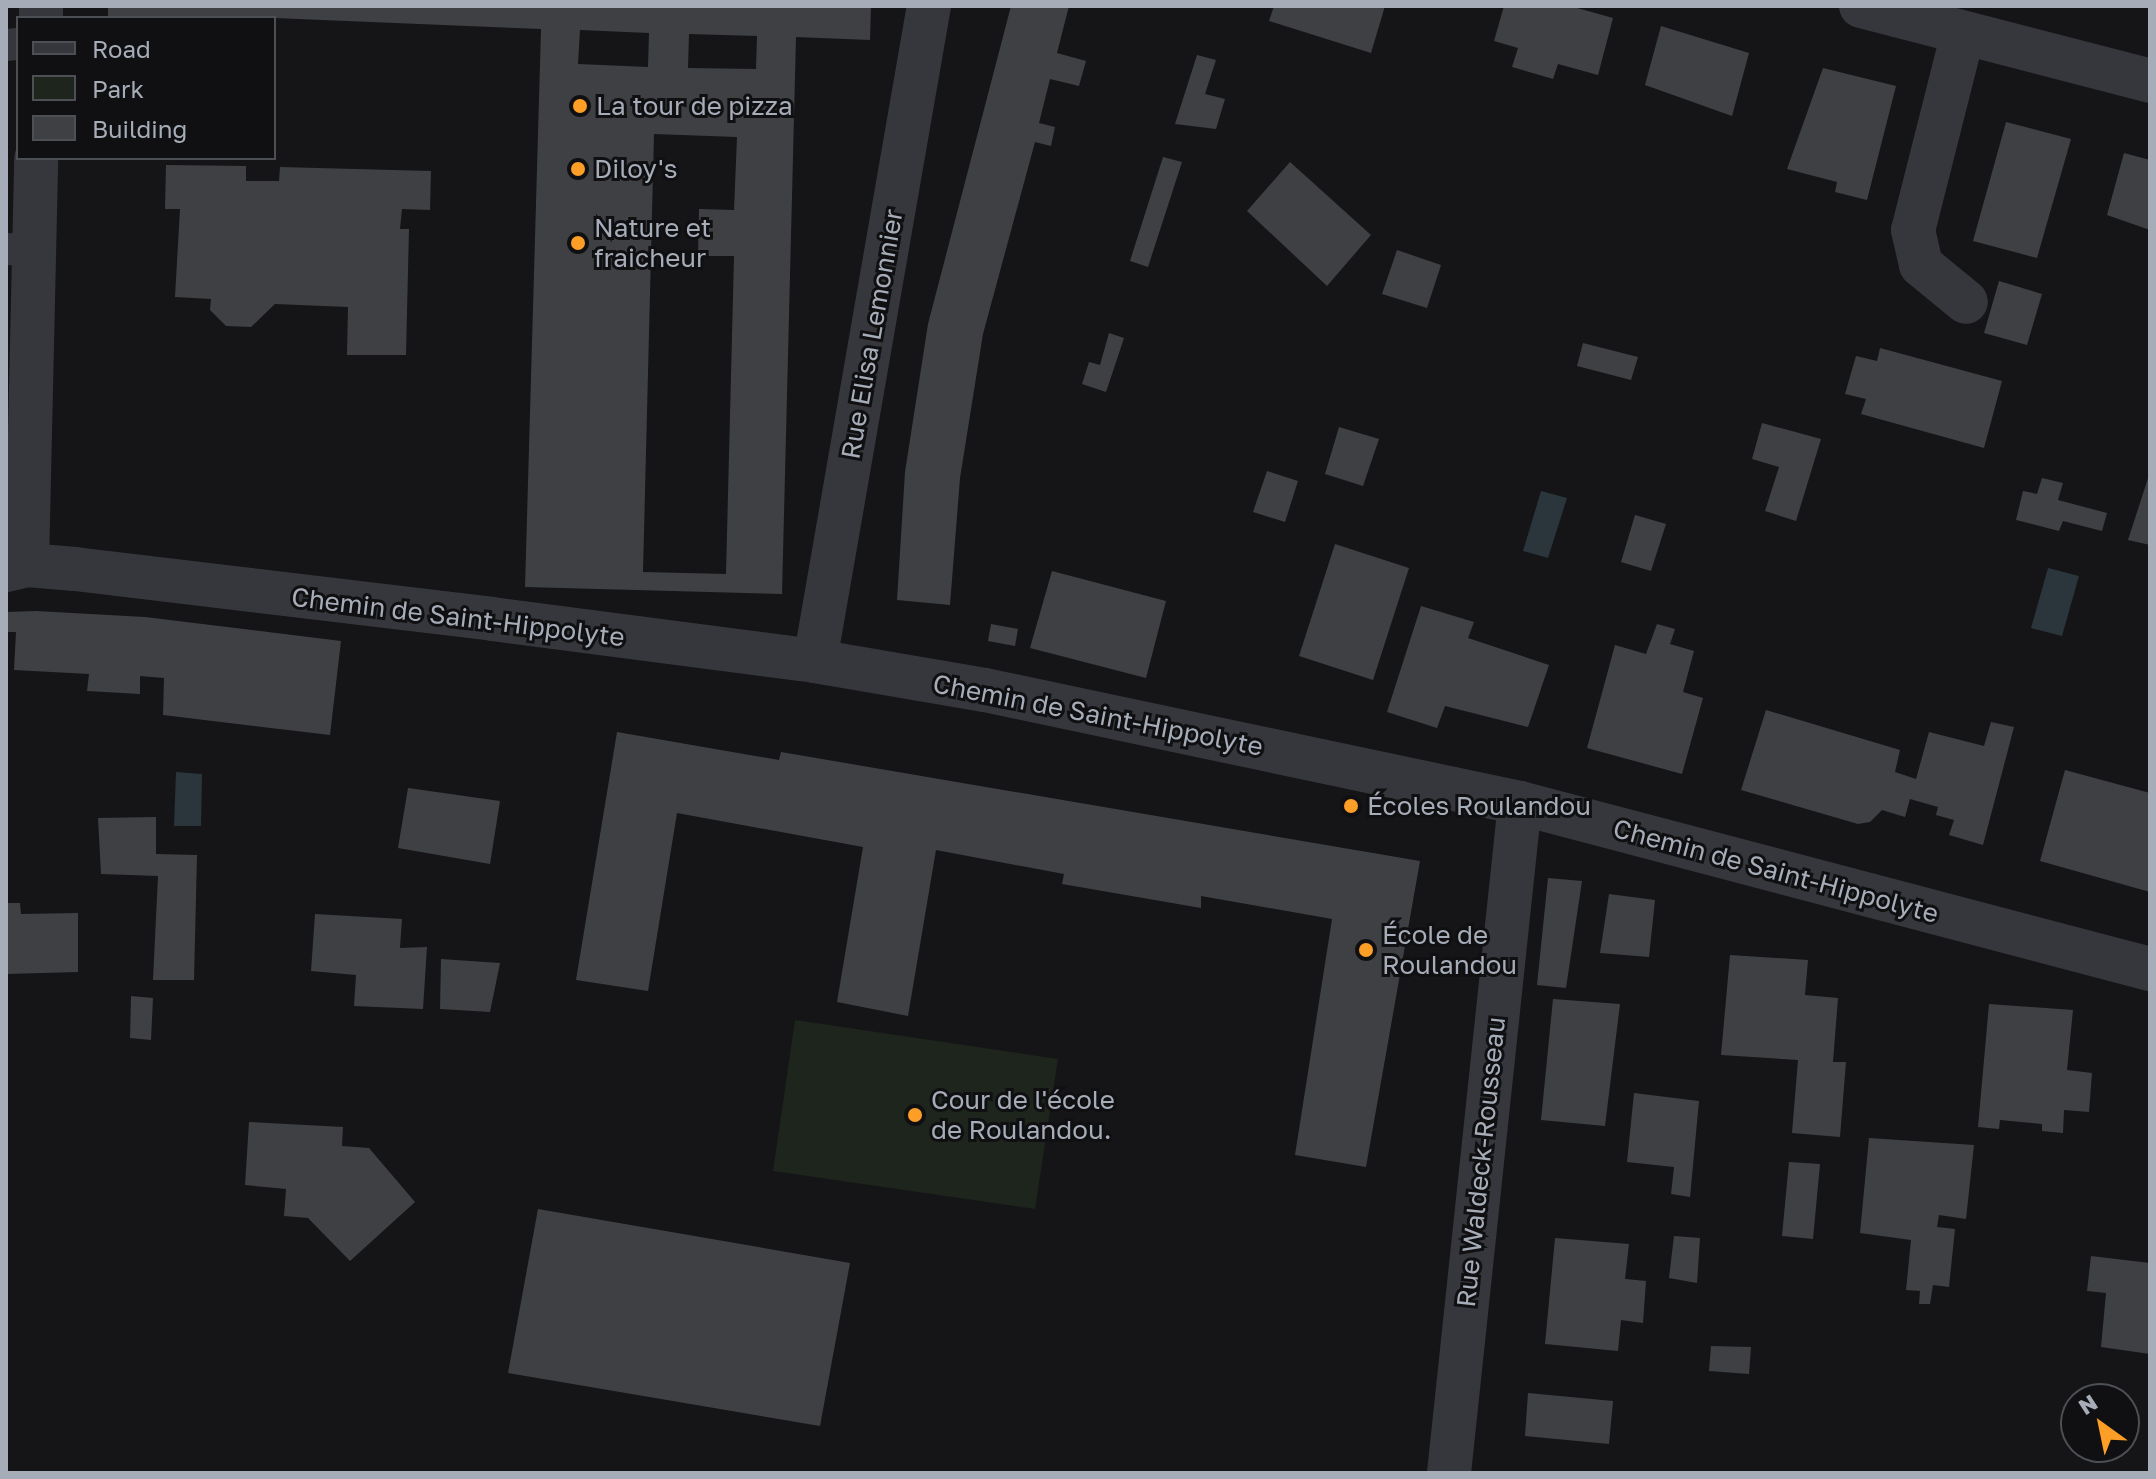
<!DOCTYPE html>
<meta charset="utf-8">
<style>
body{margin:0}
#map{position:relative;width:2156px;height:1479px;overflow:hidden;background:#151517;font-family:"Golos Text",sans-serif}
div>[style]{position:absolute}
.green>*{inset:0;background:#1d251d}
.water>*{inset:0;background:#2a363c}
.building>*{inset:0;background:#3f4044}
.service>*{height:32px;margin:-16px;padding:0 16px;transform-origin:16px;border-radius:16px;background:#36373c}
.minor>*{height:44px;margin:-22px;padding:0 22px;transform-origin:22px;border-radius:22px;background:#36373c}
.tertiary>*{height:44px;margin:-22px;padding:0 22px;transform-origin:22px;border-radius:22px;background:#36373c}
.dots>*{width:22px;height:22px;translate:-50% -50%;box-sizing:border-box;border:4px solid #101012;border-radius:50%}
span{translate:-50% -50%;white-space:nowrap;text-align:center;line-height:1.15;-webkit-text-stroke:6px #101012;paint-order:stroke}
.poi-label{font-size:26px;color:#a6adb8}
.left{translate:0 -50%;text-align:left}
.street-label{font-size:26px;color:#a6adb8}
.frame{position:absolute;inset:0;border:8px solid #a6adb8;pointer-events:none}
.legend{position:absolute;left:16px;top:16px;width:260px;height:144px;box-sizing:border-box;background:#101012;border:2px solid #4c4f54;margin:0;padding:10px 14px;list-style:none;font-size:24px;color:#a6adb8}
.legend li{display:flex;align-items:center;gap:16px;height:40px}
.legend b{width:40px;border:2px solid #4c4f54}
.north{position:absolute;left:2060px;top:1383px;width:80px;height:80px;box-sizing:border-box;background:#101012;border:2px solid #4c4f54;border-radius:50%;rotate:327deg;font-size:22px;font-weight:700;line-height:32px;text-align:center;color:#a6adb8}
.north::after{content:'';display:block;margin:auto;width:28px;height:36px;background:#fd9f26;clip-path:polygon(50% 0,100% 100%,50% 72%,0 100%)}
</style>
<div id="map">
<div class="green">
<div style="clip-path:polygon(795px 1020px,1058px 1059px,1035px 1209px,773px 1171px)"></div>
</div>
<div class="water">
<div style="clip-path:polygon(1541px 491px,1567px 498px,1548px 558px,1523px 551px)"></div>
<div style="clip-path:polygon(2048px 568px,2079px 576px,2062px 636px,2031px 628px)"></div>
<div style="clip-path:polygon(176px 772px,202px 774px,201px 826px,174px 826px)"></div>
</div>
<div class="building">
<div style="clip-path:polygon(evenodd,108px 6px,871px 6px,870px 40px,796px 37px,782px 594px,525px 587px,541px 29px,274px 18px,122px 18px,108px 17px,108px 6px,580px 30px,649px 33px,648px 67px,578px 64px,580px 30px,108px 6px,689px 34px,757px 36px,756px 69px,688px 68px,689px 34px,108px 6px,654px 134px,737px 137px,734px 210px,699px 209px,698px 256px,734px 256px,726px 574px,643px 572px,654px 134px)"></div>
<div style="clip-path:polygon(1011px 6px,1069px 6px,1057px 53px,1086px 61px,1079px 86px,1050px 79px,1039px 123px,1055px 127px,1051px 146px,1035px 142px,983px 334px,960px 478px,950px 605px,897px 600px,905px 472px,928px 324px)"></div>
<div style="clip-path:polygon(1274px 6px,1385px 6px,1371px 53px,1269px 21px)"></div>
<div style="clip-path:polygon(1504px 6px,1570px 6px,1613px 18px,1598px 75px,1558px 64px,1553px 79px,1512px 67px,1518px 48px,1494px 41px)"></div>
<div style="clip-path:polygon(1661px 26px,1749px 53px,1732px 116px,1645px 85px)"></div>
<div style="clip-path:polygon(1197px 55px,1216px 60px,1205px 94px,1225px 99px,1216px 129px,1175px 124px)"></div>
<div style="clip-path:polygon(1823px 68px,1896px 86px,1867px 200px,1835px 192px,1837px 182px,1787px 169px)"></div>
<div style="clip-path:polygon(2006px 122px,2071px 139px,2037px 258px,1973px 241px)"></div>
<div style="clip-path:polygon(2124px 153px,2150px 160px,2150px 230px,2107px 215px)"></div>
<div style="clip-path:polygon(1163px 157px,1182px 162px,1148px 267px,1130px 261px)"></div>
<div style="clip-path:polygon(1290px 162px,1371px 235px,1327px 286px,1247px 211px)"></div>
<div style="clip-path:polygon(166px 165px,246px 166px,246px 181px,279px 181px,280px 167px,431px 171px,430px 210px,402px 209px,400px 229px,409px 229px,406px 355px,347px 355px,348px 307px,275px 304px,251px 327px,226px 326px,210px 310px,211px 299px,175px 297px,180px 209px,165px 209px)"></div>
<div style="clip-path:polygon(1397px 250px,1441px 265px,1427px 308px,1382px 294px)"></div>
<div style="clip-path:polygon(1999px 281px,2042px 294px,2027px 345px,1984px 333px)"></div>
<div style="clip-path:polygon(1109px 333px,1124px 338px,1106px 392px,1082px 384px,1089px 362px,1100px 365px)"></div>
<div style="clip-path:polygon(1583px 343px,1638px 357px,1631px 380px,1577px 366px)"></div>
<div style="clip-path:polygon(1880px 348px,2002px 381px,1984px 448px,1861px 414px,1866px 399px,1845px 394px,1856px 356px,1877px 361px)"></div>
<div style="clip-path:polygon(1762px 423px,1821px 439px,1796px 521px,1765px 511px,1779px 467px,1752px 459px)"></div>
<div style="clip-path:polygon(1339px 427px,1379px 439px,1363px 486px,1325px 474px)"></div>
<div style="clip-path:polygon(1267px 471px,1298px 481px,1285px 522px,1253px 512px)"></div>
<div style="clip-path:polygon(2150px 472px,2150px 545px,2128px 540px)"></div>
<div style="clip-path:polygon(2042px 478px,2063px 483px,2058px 500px,2107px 513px,2102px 531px,2063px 521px,2059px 531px,2016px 520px,2023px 491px,2037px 494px)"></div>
<div style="clip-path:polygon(1635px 515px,1666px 524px,1651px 571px,1621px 562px)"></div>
<div style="clip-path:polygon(1335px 544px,1409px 568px,1373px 680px,1299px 656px)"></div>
<div style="clip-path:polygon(1052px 571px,1166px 601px,1146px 678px,1030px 648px)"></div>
<div style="clip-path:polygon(1421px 606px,1474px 622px,1468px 638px,1549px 665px,1528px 727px,1445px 706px,1437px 728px,1387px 712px)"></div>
<div style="clip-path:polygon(36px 611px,145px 617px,341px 641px,330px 735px,163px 715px,164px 678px,140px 676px,140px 694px,87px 691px,89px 674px,14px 670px,16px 632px,6px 632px,6px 612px)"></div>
<div style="clip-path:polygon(991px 624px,1018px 629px,1015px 646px,988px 641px)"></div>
<div style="clip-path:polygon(1657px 624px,1675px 629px,1670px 644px,1694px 651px,1683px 692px,1703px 698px,1682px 774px,1587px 748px,1615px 645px,1646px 654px)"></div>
<div style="clip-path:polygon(1766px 710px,1900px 750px,1895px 772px,1916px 779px,1929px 732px,1984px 746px,1991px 722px,2014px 727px,1983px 845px,1949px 835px,1954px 820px,1936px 815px,1938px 807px,1910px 799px,1905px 817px,1882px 810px,1870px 822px,1858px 824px,1741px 790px)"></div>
<div style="clip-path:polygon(617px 732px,779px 760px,781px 752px,1420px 861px,1366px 1167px,1295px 1155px,1332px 919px,1201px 896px,1201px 908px,1062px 884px,1064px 874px,936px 850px,908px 1016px,837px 1002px,863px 847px,677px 813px,648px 991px,576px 980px)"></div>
<div style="clip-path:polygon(2065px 770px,2150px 793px,2150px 892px,2040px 861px)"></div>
<div style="clip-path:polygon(408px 788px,500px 801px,490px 864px,398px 848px)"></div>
<div style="clip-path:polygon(156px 817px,156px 854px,197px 855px,194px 980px,153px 980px,158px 876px,101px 874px,98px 818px)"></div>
<div style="clip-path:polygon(1548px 878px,1582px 881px,1566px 988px,1537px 985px)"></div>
<div style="clip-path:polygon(1609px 894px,1655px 900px,1649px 957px,1600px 953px)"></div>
<div style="clip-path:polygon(6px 903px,20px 903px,21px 914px,78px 913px,78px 972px,6px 974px)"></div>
<div style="clip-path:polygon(315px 914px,402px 919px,400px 948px,427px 947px,423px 1009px,354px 1006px,356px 975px,311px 971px)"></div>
<div style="clip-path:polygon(1730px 955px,1808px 960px,1805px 995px,1838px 998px,1833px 1062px,1846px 1062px,1840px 1137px,1792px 1133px,1798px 1060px,1721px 1055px)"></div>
<div style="clip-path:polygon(441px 959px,500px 963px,490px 1012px,440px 1009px)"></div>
<div style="clip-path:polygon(131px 996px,153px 998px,151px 1040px,130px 1038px)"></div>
<div style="clip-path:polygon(1553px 999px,1620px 1004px,1605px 1126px,1541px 1120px)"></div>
<div style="clip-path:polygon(1989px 1004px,2073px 1010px,2067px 1070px,2092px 1073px,2089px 1112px,2064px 1110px,2063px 1133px,2042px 1131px,2042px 1124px,2000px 1120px,1999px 1129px,1978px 1127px)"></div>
<div style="clip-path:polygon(1634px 1093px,1699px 1101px,1690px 1197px,1671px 1194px,1674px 1167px,1627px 1162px)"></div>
<div style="clip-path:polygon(249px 1122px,343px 1127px,342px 1146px,369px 1148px,415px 1202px,350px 1261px,308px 1218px,284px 1216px,286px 1189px,245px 1185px)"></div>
<div style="clip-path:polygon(1869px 1138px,1974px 1145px,1966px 1219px,1939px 1215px,1937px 1227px,1955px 1229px,1949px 1287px,1933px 1285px,1930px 1304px,1919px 1304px,1920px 1291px,1906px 1290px,1911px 1240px,1860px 1233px)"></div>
<div style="clip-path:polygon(1789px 1162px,1820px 1164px,1813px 1239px,1782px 1236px)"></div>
<div style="clip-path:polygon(538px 1209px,850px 1263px,820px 1426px,508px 1373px)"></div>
<div style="clip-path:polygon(1674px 1236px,1700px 1238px,1697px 1283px,1669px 1278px)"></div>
<div style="clip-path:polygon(1555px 1238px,1629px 1244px,1625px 1279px,1646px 1281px,1643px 1323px,1621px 1320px,1618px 1351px,1545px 1344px)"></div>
<div style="clip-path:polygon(2091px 1256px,2150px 1263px,2150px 1354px,2101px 1347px,2106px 1293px,2087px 1291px)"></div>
<div style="clip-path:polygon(1711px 1346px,1751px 1347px,1749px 1374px,1709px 1371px)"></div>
<div style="clip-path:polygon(1528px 1393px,1613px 1401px,1609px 1444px,1525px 1436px)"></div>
</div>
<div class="service">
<div style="left:6px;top:45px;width:12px;rotate:-5deg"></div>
<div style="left:6px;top:249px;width:28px;rotate:2deg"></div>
</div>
<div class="minor">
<div style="left:1861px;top:6px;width:299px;rotate:14.5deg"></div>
<div style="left:1963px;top:33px;width:203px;rotate:104.2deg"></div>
<div style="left:1913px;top:230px;width:36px;rotate:77deg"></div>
<div style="left:1921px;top:265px;width:58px;rotate:39.4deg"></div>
<div style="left:815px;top:661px;width:665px;rotate:-80.13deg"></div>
<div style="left:1449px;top:1473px;width:674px;rotate:-83.95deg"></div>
</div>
<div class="tertiary">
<div style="left:41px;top:18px;width:12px;rotate:-90deg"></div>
<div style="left:27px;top:565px;width:407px;rotate:-88.7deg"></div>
<div style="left:6px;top:570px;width:22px;rotate:-13deg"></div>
<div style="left:27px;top:565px;width:48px;rotate:4.8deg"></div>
<div style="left:75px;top:569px;width:420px;rotate:6.8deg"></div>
<div style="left:492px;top:619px;width:326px;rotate:7.4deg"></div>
<div style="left:815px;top:661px;width:172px;rotate:9.7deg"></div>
<div style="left:985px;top:690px;width:547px;rotate:11.93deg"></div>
<div style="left:1520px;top:803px;width:652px;rotate:14.76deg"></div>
</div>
<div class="dots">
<div style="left:580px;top:106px;background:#fd9f26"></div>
<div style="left:578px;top:169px;background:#fd9f26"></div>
<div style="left:578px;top:243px;background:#fd9f26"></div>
<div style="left:1351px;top:806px;background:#fd9f26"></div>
<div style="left:1366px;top:950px;background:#fd9f26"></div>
<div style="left:915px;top:1115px;background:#fd9f26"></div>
</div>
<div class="poi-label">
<span class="left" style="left:596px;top:106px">La tour de pizza</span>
<span class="left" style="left:594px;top:169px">Diloy's</span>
<span class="left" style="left:594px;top:243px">Nature et<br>fraicheur</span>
<span class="left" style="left:1367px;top:806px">Écoles Roulandou</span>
<span class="left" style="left:1382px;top:950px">École de<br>Roulandou</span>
<span class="left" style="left:931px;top:1115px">Cour de l'école<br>de Roulandou.</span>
</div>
<div class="street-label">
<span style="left:872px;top:334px;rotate:-80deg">Rue Elisa Lemonnier</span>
<span style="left:458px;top:617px;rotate:7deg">Chemin de Saint-Hippolyte</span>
<span style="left:1098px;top:715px;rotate:11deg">Chemin de Saint-Hippolyte</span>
<span style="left:1776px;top:871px;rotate:15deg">Chemin de Saint-Hippolyte</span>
<span style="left:1481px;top:1162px;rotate:-84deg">Rue Waldeck-Rousseau</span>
</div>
<div class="frame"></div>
<ul class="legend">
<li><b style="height:10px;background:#36373c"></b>Road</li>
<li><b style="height:22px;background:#1d251d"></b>Park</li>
<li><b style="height:22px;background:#3f4044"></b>Building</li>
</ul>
<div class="north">N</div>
</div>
